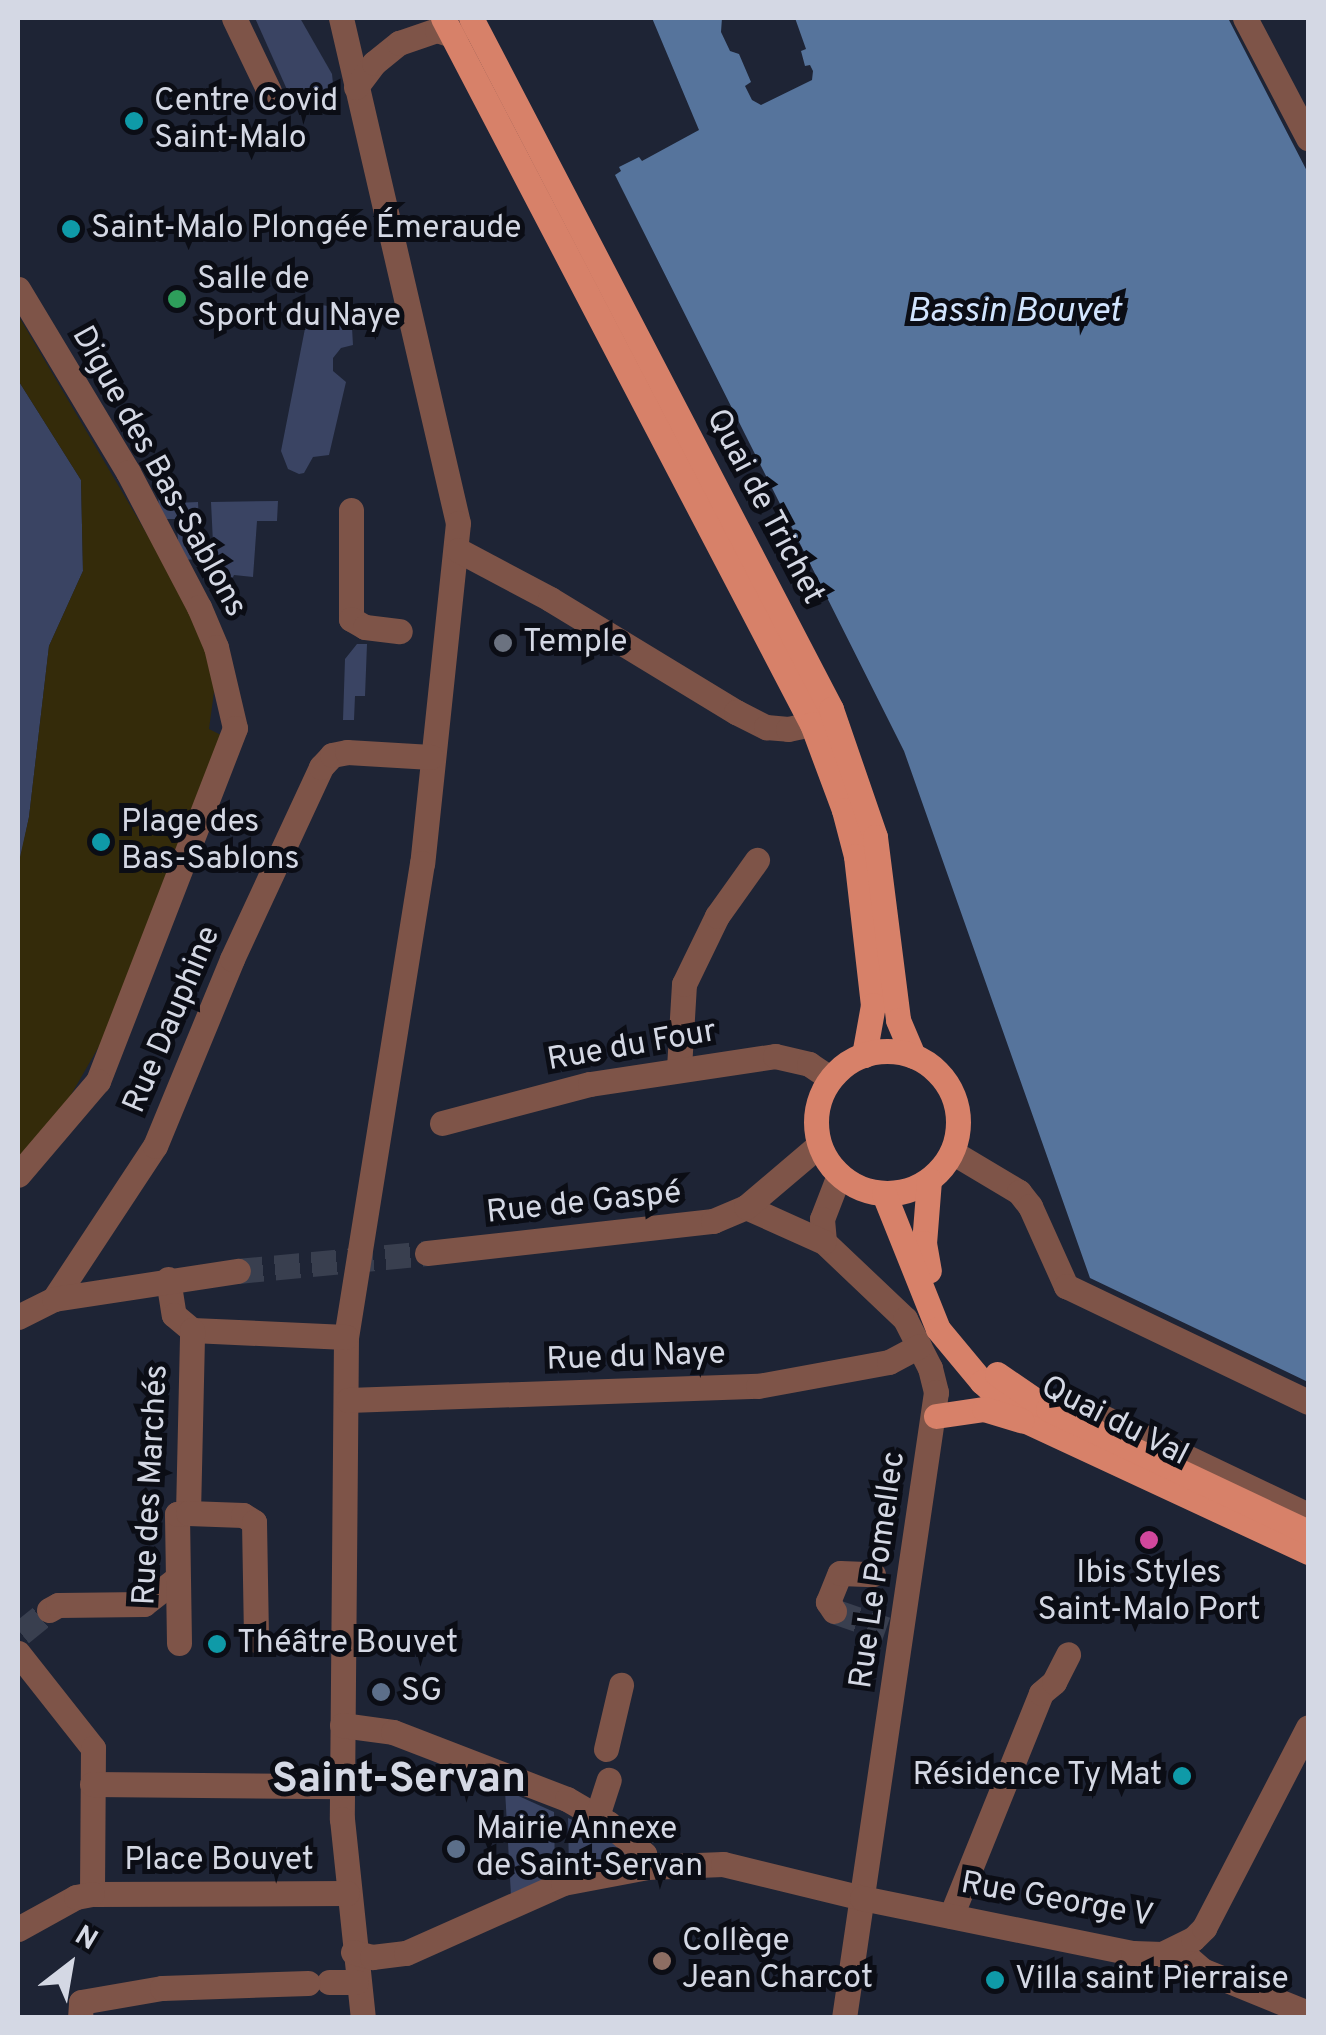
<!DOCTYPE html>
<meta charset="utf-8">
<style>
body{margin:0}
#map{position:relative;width:1326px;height:2035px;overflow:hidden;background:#1e2435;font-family:Overpass,sans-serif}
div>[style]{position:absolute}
.green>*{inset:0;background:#3a4463}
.sand>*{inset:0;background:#342b0a}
.water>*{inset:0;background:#56749c}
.minor-tunnel>*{height:25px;margin-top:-12.5px;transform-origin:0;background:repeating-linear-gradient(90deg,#393f4f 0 25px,transparent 0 37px)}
.minor>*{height:25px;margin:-12.5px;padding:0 12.5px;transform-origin:12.5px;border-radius:12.5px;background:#7e5448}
.major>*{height:25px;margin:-12.5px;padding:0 12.5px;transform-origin:12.5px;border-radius:12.5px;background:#d78169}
.major>.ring{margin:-12.5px;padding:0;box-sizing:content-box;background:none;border:25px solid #d78169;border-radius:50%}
.dots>*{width:28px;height:28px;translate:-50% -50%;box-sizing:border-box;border:5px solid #0b0d15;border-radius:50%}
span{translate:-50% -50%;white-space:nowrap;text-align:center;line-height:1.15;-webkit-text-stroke:10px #0b0d15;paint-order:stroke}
.poi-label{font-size:32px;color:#d4d8e4}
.left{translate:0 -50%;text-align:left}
.right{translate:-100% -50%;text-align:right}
.street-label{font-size:32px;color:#d4d8e4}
.water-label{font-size:35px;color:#d2e5ff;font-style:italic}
.district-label{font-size:42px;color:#d4d8e4;font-weight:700}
.frame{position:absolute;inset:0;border:20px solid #d4d8e4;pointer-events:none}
.north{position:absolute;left:20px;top:1915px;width:100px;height:100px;-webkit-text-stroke:8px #0b0d15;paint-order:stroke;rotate:31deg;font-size:28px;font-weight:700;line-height:40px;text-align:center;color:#d4d8e4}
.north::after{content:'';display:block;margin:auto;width:35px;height:45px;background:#d4d8e4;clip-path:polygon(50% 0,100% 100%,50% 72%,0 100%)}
</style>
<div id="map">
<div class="green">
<div style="clip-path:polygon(255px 18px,300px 18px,332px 74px,334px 93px,306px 105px,293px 103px)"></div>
<div style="clip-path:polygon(310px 303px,351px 310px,353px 345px,341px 348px,333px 358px,333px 371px,346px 382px,329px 455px,313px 457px,304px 473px,299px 474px,288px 469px,281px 451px)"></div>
<div style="clip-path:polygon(18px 380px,81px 480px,83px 571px,49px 646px,29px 817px,18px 870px)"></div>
<div style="clip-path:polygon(173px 487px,175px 503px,198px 502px,201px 559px,180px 560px,176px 519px,159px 519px,158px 488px)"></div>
<div style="clip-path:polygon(278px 501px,277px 521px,257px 521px,253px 577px,234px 575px,230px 584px,215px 584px,211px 502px)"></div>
<div style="clip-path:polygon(357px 644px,367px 644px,365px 696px,355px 696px,354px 720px,343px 720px,345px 659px)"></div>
<div style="clip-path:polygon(505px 1790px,554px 1812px,555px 1877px,511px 1896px)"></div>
<div style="clip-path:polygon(568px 1818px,623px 1842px,628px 1853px,621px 1863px,569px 1870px)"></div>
</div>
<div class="sand">
<div style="clip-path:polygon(18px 315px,204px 631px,216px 677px,209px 729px,221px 735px,102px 1041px,56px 1121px,18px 1164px,18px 866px,29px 817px,49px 646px,83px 571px,81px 480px,18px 380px)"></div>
</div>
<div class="water">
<div style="clip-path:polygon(652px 18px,722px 18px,721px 32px,730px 51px,739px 54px,751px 82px,745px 86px,752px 100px,761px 105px,812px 80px,813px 71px,810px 65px,805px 66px,801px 51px,806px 49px,795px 18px,1228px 18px,1308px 173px,1308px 1382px,1090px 1278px,904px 751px,615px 175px,621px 171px,619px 167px,639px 157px,642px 161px,699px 130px)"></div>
</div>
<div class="minor-tunnel">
<div style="left:238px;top:1271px;width:190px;rotate:-5.4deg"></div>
<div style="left:834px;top:1611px;width:55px;rotate:19.1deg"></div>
<div style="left:21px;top:1633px;width:36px;rotate:-39deg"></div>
</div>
<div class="minor">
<div style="left:234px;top:18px;width:81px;rotate:64.4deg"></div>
<div style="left:341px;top:18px;width:518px;rotate:76.96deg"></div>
<div style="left:458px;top:523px;width:342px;rotate:96deg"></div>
<div style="left:422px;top:863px;width:480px;rotate:99.1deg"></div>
<div style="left:346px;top:1337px;width:482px;rotate:90.5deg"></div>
<div style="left:342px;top:1819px;width:200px;rotate:84deg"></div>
<div style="left:1245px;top:18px;width:136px;rotate:62.3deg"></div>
<div style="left:356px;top:87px;width:30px;rotate:-53deg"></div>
<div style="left:374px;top:63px;width:32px;rotate:-39deg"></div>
<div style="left:399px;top:43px;width:40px;rotate:-18.9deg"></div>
<div style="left:437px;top:30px;width:19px;rotate:18deg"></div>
<div style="left:18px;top:289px;width:214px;rotate:59deg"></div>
<div style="left:128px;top:472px;width:153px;rotate:62.3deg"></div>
<div style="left:199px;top:607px;width:43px;rotate:67deg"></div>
<div style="left:216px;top:647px;width:83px;rotate:76.8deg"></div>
<div style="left:235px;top:728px;width:379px;rotate:111.2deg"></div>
<div style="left:98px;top:1081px;width:123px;rotate:130.4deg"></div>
<div style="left:351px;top:510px;width:109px;rotate:90deg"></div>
<div style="left:351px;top:619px;width:16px;rotate:30deg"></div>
<div style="left:365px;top:627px;width:35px;rotate:7deg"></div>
<div style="left:458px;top:550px;width:104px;rotate:28deg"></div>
<div style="left:550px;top:599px;width:218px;rotate:31.3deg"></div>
<div style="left:736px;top:712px;width:34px;rotate:27deg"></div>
<div style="left:766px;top:727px;width:22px;rotate:5deg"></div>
<div style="left:788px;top:729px;width:25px;rotate:-12deg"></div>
<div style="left:679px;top:1068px;width:84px;rotate:-86.6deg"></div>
<div style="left:684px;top:984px;width:76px;rotate:-64.1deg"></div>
<div style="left:717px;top:916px;width:69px;rotate:-54.5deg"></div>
<div style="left:442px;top:1123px;width:153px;rotate:-14.8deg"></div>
<div style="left:590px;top:1084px;width:187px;rotate:-8.6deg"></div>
<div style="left:775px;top:1056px;width:35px;rotate:13deg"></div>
<div style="left:809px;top:1064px;width:25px;rotate:34deg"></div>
<div style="left:952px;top:1152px;width:78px;rotate:30.8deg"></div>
<div style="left:1019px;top:1192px;width:18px;rotate:52deg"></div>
<div style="left:1030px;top:1206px;width:88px;rotate:65.8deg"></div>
<div style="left:1066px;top:1286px;width:268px;rotate:25.6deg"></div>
<div style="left:839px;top:1175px;width:47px;rotate:111.1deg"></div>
<div style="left:822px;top:1219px;width:23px;rotate:85deg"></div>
<div style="left:824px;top:1242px;width:112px;rotate:43.5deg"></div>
<div style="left:905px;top:1319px;width:55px;rotate:63deg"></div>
<div style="left:930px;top:1368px;width:25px;rotate:76deg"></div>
<div style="left:936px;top:1392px;width:633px;rotate:98.36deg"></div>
<div style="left:746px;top:1207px;width:85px;rotate:24.2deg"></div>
<div style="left:427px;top:1253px;width:288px;rotate:-6.4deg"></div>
<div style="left:713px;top:1221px;width:36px;rotate:-23deg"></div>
<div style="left:746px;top:1207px;width:96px;rotate:-40.3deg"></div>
<div style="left:168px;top:1279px;width:36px;rotate:81deg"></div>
<div style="left:174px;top:1315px;width:23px;rotate:40deg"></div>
<div style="left:192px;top:1330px;width:154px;rotate:2.6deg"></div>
<div style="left:54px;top:1299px;width:183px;rotate:-56.6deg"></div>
<div style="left:155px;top:1146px;width:202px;rotate:-67.6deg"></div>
<div style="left:232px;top:959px;width:212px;rotate:-65.1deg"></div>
<div style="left:321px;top:767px;width:16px;rotate:-47deg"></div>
<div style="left:332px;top:755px;width:15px;rotate:-11deg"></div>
<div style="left:347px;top:752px;width:84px;rotate:3.4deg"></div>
<div style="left:18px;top:1317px;width:40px;rotate:-26.6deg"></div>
<div style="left:54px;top:1299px;width:186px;rotate:-8.7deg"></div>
<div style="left:348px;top:1400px;width:410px;rotate:-2deg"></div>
<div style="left:758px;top:1386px;width:133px;rotate:-10.4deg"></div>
<div style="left:889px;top:1362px;width:34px;rotate:-28deg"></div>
<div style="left:1048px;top:1409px;width:20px;rotate:-30deg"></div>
<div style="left:1065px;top:1399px;width:269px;rotate:25.5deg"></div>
<div style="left:188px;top:1513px;width:183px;rotate:-88.7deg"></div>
<div style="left:49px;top:1610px;width:10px;rotate:-29deg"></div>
<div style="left:58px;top:1605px;width:86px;rotate:-0.7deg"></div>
<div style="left:144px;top:1604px;width:41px;rotate:-38deg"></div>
<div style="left:834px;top:1611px;width:11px;rotate:-124deg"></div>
<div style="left:828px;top:1602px;width:31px;rotate:-68deg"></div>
<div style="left:840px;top:1573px;width:33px;rotate:2deg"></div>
<div style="left:179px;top:1643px;width:129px;rotate:-90.9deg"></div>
<div style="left:177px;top:1514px;width:11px;rotate:-5deg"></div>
<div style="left:188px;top:1513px;width:55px;rotate:2.1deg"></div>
<div style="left:243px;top:1515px;width:13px;rotate:32deg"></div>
<div style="left:254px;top:1522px;width:118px;rotate:89deg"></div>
<div style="left:18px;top:1653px;width:121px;rotate:51.7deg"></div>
<div style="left:93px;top:1748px;width:146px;rotate:90.4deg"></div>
<div style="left:92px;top:1894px;width:255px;rotate:-0.2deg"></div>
<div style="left:342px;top:1725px;width:51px;rotate:7.8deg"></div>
<div style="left:393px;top:1732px;width:186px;rotate:21.1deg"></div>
<div style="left:567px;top:1799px;width:48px;rotate:30.3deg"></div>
<div style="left:608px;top:1823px;width:48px;rotate:40.7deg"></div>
<div style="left:644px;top:1854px;width:13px;rotate:77deg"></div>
<div style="left:606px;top:1749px;width:66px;rotate:-76.8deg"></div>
<div style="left:92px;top:1784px;width:250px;rotate:0.5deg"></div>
<div style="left:597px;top:1816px;width:38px;rotate:-72deg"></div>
<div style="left:951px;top:1916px;width:240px;rotate:-68deg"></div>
<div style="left:1041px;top:1693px;width:17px;rotate:-40deg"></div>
<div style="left:1054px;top:1682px;width:31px;rotate:-63deg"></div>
<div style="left:18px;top:1929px;width:66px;rotate:-28.9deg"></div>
<div style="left:76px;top:1897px;width:16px;rotate:-11deg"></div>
<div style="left:1178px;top:1949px;width:32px;rotate:41deg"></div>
<div style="left:1202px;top:1970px;width:114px;rotate:22.1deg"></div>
<div style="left:353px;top:1952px;width:20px;rotate:15deg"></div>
<div style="left:372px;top:1957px;width:34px;rotate:-7deg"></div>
<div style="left:406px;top:1953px;width:172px;rotate:-24deg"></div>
<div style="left:563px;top:1883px;width:86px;rotate:-10.8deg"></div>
<div style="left:647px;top:1867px;width:76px;rotate:-2.3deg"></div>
<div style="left:723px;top:1864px;width:143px;rotate:13.7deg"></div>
<div style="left:862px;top:1898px;width:277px;rotate:11.5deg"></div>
<div style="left:1133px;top:1953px;width:29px;rotate:2deg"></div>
<div style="left:1162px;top:1954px;width:34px;rotate:-26deg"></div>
<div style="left:1193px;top:1939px;width:16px;rotate:-45deg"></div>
<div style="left:1204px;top:1928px;width:226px;rotate:-62.6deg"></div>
<div style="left:329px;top:1982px;width:27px"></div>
<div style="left:80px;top:2018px;width:16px;rotate:-86deg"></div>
<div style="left:81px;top:2002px;width:82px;rotate:-9.8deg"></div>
<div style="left:162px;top:1988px;width:146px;rotate:-2deg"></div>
</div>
<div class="major">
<div style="left:443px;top:18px;width:797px;rotate:62.41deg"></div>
<div style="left:812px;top:724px;width:92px;rotate:69.6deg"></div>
<div style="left:844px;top:810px;width:48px;rotate:75.4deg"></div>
<div style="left:856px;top:856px;width:150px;rotate:83.5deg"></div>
<div style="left:873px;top:1005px;width:51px;rotate:100.2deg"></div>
<div style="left:471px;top:18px;width:779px;rotate:62.48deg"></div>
<div style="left:831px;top:709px;width:135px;rotate:71deg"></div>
<div style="left:875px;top:837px;width:184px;rotate:82.8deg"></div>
<div style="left:898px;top:1020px;width:39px;rotate:67deg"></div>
<div class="ring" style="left:816px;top:1051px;width:117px;height:117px"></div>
<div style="left:929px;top:1180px;width:63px;rotate:94.5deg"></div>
<div style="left:924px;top:1243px;width:28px;rotate:80deg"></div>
<div style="left:884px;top:1194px;width:145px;rotate:68.2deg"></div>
<div style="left:938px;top:1329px;width:69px;rotate:50.3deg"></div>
<div style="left:982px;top:1382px;width:59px;rotate:41.6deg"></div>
<div style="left:1026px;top:1421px;width:311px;rotate:24.9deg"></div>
<div style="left:997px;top:1374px;width:62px;rotate:34.5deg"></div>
<div style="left:1048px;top:1409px;width:288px;rotate:25.3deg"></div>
<div style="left:936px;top:1416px;width:49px;rotate:-8.3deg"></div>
<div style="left:984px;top:1409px;width:39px;rotate:17deg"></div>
</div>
<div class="dots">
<div style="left:134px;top:121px;background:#0f9aa8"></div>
<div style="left:71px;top:229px;background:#0f9aa8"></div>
<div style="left:177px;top:299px;background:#2e9e5b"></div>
<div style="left:503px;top:643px;background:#6b7280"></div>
<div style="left:101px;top:842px;background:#0f9aa8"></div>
<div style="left:1149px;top:1540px;background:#d1479c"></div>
<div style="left:217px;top:1644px;background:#0f9aa8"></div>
<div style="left:381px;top:1692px;background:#5c6f8a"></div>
<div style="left:1182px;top:1776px;background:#0f9aa8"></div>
<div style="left:456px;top:1849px;background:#5c6f8a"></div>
<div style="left:662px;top:1961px;background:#8d6e63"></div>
<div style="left:995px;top:1980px;background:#0f9aa8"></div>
</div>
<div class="poi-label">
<span class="left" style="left:154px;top:121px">Centre Covid<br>Saint-Malo</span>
<span class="left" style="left:91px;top:229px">Saint-Malo Plongée Émeraude</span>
<span class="left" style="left:197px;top:299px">Salle de<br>Sport du Naye</span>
<span class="left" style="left:523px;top:643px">Temple</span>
<span class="left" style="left:121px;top:842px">Plage des<br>Bas-Sablons</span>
<span style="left:1149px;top:1593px">Ibis Styles<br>Saint-Malo Port</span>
<span class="left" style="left:237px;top:1644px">Théâtre Bouvet</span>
<span class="left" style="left:401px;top:1692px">SG</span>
<span class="right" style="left:1162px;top:1776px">Résidence Ty Mat</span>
<span class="left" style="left:476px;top:1849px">Mairie Annexe<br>de Saint-Servan</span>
<span class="left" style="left:682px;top:1961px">Collège<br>Jean Charcot</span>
<span class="left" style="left:1015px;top:1980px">Villa saint Pierraise</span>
</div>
<div class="street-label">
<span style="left:158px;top:472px;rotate:61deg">Digue des Bas-Sablons</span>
<span style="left:764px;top:507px;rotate:62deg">Quai de Trichet</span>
<span style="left:173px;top:1020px;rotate:-67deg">Rue Dauphine</span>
<span style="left:632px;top:1047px;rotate:-10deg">Rue du Four</span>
<span style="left:584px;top:1204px;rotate:-6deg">Rue de Gaspé</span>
<span style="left:636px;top:1358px;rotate:-2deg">Rue du Naye</span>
<span style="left:1114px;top:1422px;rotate:27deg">Quai du Val</span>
<span style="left:152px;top:1485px;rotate:-87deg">Rue des Marchés</span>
<span style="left:879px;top:1570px;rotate:-82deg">Rue Le Pomellec</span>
<span style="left:219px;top:1861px">Place Bouvet</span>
<span style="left:1057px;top:1901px;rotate:10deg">Rue George V</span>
</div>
<div class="water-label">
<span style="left:1014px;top:312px">Bassin Bouvet</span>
</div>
<div class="district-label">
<span style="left:399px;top:1781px">Saint-Servan</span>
</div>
<div class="frame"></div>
<div class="north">N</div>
</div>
